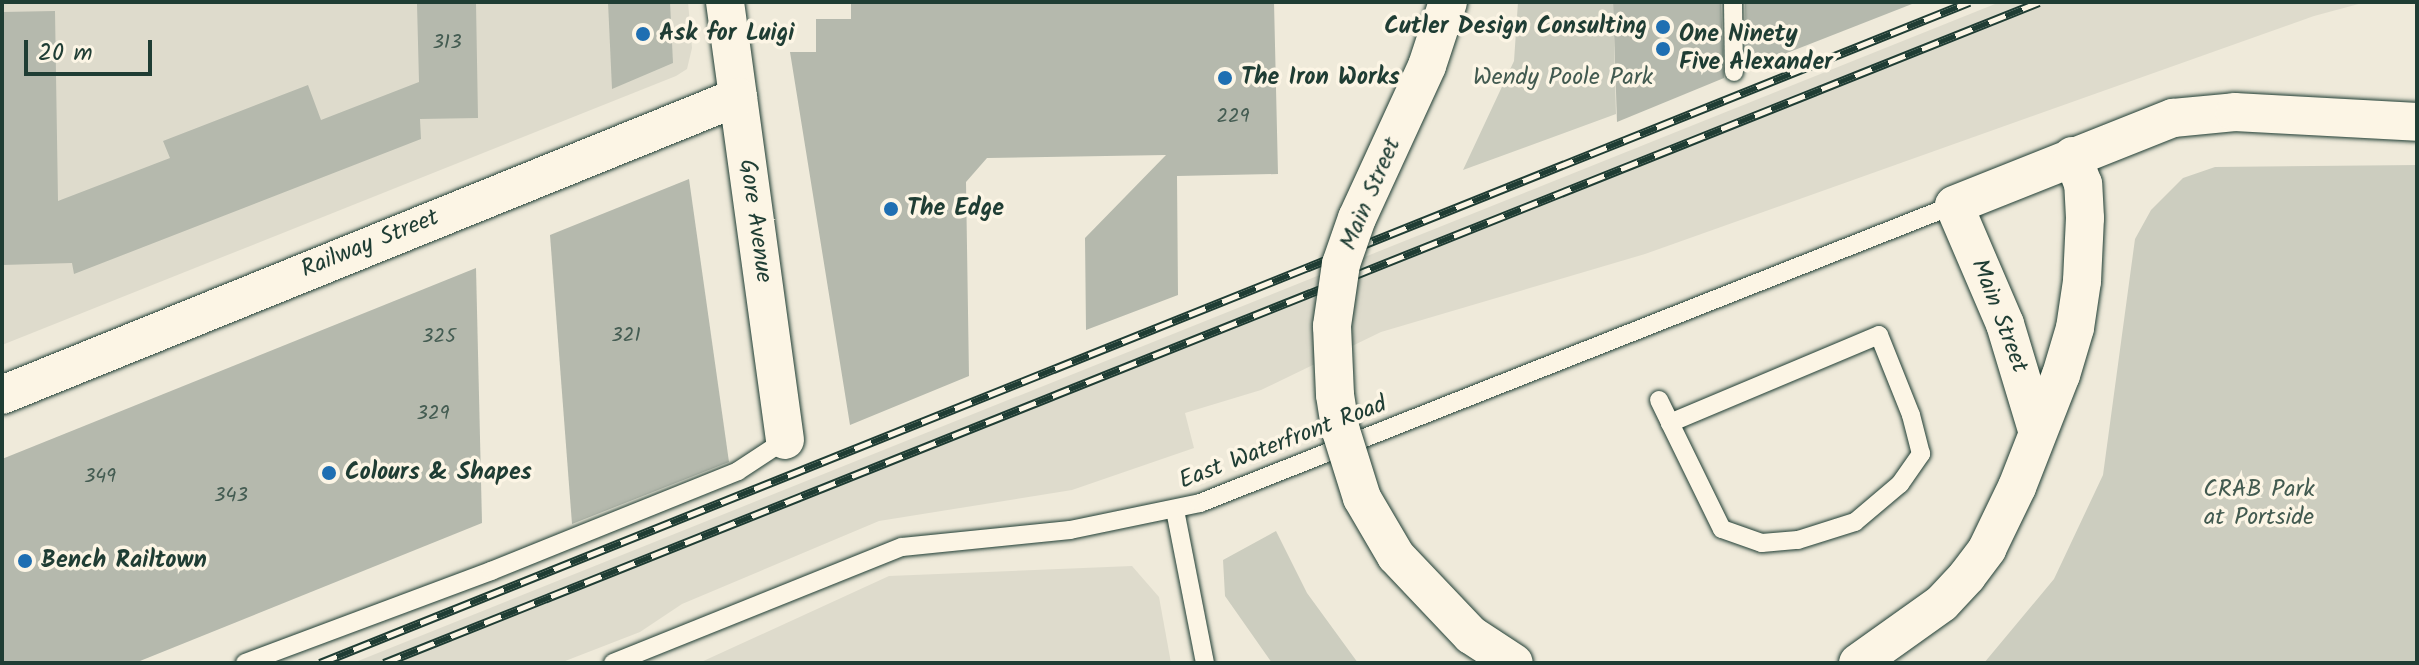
<!DOCTYPE html>
<style>
body{margin:0}
#map{position:relative;width:2419px;height:665px;overflow:hidden;background:#efeada;font-family:Kalam,sans-serif}
div>[style]{position:absolute}
.built>*{inset:0;background:#dedbcc}
.green>*{inset:0;background:#cccdbf}
.building>*{inset:0;background:#b5b9ad}
.roads{filter:drop-shadow(0 0 2px #1f3d34) drop-shadow(0 0 2px #1f3d34)}
.service>*{height:18px;margin:-9px;padding:0 9px;transform-origin:9px;border-radius:9px;background:#fcf5e5}
.minor>*{height:38px;margin:-19px;padding:0 19px;transform-origin:19px;border-radius:19px;background:#fcf5e5}
.rail>*{height:9px;margin-top:-4.5px;transform-origin:0;background:repeating-linear-gradient(90deg,#fcf5e5 0 18px,#1f3d34 0 36px);box-sizing:border-box;border-block:2px solid #1f3d34}
.bridges{filter:drop-shadow(0 0 2px #1f3d34) drop-shadow(0 0 2px #1f3d34)}
.minor-bridge>*{height:38px;margin:-19px;padding:0 19px;transform-origin:19px;border-radius:19px;background:#fcf5e5}
.dots>*{width:22px;height:22px;translate:-50% -50%;box-sizing:border-box;border:4px solid #fcf5e5;border-radius:50%}
span{translate:-50% -50%;white-space:nowrap;text-align:center;line-height:1.15;-webkit-text-stroke:7px #fcf5e5;paint-order:stroke}
.number-label{font-size:20px;color:#445c52}
.number-label span{-webkit-text-stroke-width:0}
.poi-label{font-size:24px;color:#1f3d34;font-weight:700}
.right{translate:-100% -50%;text-align:right}
.left{translate:0 -50%;text-align:left}
.park-label{font-size:24px;color:#425a50}
.street-label{font-size:24px;color:#1f3d34}
.frame{position:absolute;inset:0;border:4px solid #1f3d34;pointer-events:none}
.scale{position:absolute;left:24px;top:40px;width:128px;height:36px;box-sizing:border-box;border:4px solid #1f3d34;border-top:0;padding-left:10px;font-size:24px;line-height:28px;white-space:nowrap;color:#1f3d34;-webkit-text-stroke:6px #fcf5e5;paint-order:stroke}
</style>
<div id="map">
<div class="built">
<div style="clip-path:polygon(2px 2px,688px 2px,692px 48px,687px 69px,676px 76px,2px 345px)"></div>
<div style="clip-path:polygon(2000px 2px,2366px 2px,2314px 16px,1645px 254px,1381px 332px,1261px 390px,1185px 413px,1194px 448px,1072px 490px,879px 521px,682px 604px,640px 632px,560px 663px,353px 663px)"></div>
<div style="clip-path:polygon(1132px 566px,1159px 597px,1171px 663px,699px 663px,889px 576px)"></div>
</div>
<div class="green">
<div style="clip-path:polygon(1518px 2px,1613px 2px,1616px 114px,1463px 170px,1514px 61px)"></div>
<div style="clip-path:polygon(2417px 165px,2417px 663px,1984px 663px,2054px 579px,2103px 475px,2135px 239px,2151px 210px,2183px 178px,2215px 167px)"></div>
<div style="clip-path:polygon(1276px 531px,1307px 593px,1358px 663px,1272px 663px,1225px 596px,1223px 560px)"></div>
</div>
<div class="building">
<div style="clip-path:polygon(608px 2px,670px 2px,673px 63px,612px 89px)"></div>
<div style="clip-path:polygon(851px 2px,1274px 2px,1278px 174px,1177px 176px,1178px 295px,1086px 330px,1085px 238px,1166px 155px,987px 158px,966px 182px,969px 376px,850px 425px,790px 52px,816px 52px,816px 19px,851px 19px)"></div>
<div style="clip-path:polygon(1613px 2px,1721px 2px,1724px 78px,1617px 122px)"></div>
<div style="clip-path:polygon(1745px 2px,1912px 2px,1912px 4px,1746px 69px)"></div>
<div style="clip-path:polygon(476px 3px,478px 118px,420px 119px,421px 139px,74px 274px,72px 263px,2px 265px,2px 12px,55px 11px,58px 201px,170px 158px,163px 141px,308px 85px,321px 120px,419px 82px,417px 4px)"></div>
<div style="clip-path:polygon(689px 179px,729px 462px,572px 524px,550px 235px)"></div>
<div style="clip-path:polygon(476px 268px,482px 523px,135px 663px,2px 663px,2px 459px)"></div>
</div>
<div class="roads">
<div class="service">
<div style="left:1733px;top:2px;width:70px;rotate:89.2deg"></div>
<div style="left:1659px;top:400px;width:25px;rotate:64deg"></div>
<div style="left:1670px;top:423px;width:118px;rotate:63.9deg"></div>
<div style="left:1722px;top:529px;width:42px;rotate:19.3deg"></div>
<div style="left:1762px;top:543px;width:36px;rotate:-5deg"></div>
<div style="left:1798px;top:540px;width:60px;rotate:-17.5deg"></div>
<div style="left:1855px;top:522px;width:59px;rotate:-40.2deg"></div>
<div style="left:1900px;top:484px;width:37px;rotate:-55deg"></div>
<div style="left:1921px;top:454px;width:40px;rotate:-104.4deg"></div>
<div style="left:1911px;top:415px;width:86px;rotate:-111.8deg"></div>
<div style="left:1879px;top:335px;width:227px;rotate:157.2deg"></div>
<div style="left:1175px;top:510px;width:156px;rotate:78.9deg"></div>
<div style="left:245px;top:663px;width:263px;rotate:-20.5deg"></div>
<div style="left:491px;top:571px;width:266px;rotate:-22deg"></div>
<div style="left:738px;top:471px;width:56px;rotate:-33.4deg"></div>
<div style="left:613px;top:663px;width:311px;rotate:-21.9deg"></div>
<div style="left:902px;top:547px;width:169px;rotate:-5.8deg"></div>
<div style="left:1070px;top:530px;width:133px;rotate:-11.7deg"></div>
<div style="left:1200px;top:503px;width:811px;rotate:-21.57deg"></div>
</div>
<div class="minor">
<div style="left:725px;top:2px;width:442px;rotate:82.2deg"></div>
<div style="left:2px;top:395px;width:794px;rotate:-22.04deg"></div>
<div style="left:2037px;top:430px;width:111px;rotate:-106.8deg"></div>
<div style="left:2005px;top:324px;width:129px;rotate:-113.2deg"></div>
<div style="left:1954px;top:205px;width:236px;rotate:-21.7deg"></div>
<div style="left:2173px;top:118px;width:62px;rotate:-5.5deg"></div>
<div style="left:2235px;top:112px;width:182px;rotate:3.1deg"></div>
<div style="left:1858px;top:663px;width:103px;rotate:-35.5deg"></div>
<div style="left:1942px;top:603px;width:37px;rotate:-47deg"></div>
<div style="left:1967px;top:576px;width:34px;rotate:-53deg"></div>
<div style="left:1987px;top:549px;width:69px;rotate:-64.2deg"></div>
<div style="left:2017px;top:487px;width:120px;rotate:-68.6deg"></div>
<div style="left:2061px;top:375px;width:49px;rotate:-73.4deg"></div>
<div style="left:2075px;top:328px;width:48px;rotate:-81.5deg"></div>
<div style="left:2082px;top:281px;width:63px;rotate:-87.3deg"></div>
<div style="left:2085px;top:218px;width:34px;rotate:-93deg"></div>
<div style="left:2083px;top:184px;width:30px;rotate:-111deg"></div>
</div>
</div>
<div class="rail">
<div style="left:320px;top:663px;width:1777px;rotate:-21.84deg"></div>
<div style="left:384px;top:663px;width:1782px;rotate:-21.77deg"></div>
</div>
<div class="bridges">
<div class="minor-bridge">
<div style="left:1448px;top:2px;width:67px;rotate:108.2deg"></div>
<div style="left:1427px;top:66px;width:167px;rotate:114.7deg"></div>
<div style="left:1357px;top:218px;width:49px;rotate:109.2deg"></div>
<div style="left:1341px;top:264px;width:63px;rotate:98.3deg"></div>
<div style="left:1332px;top:326px;width:69px;rotate:87.5deg"></div>
<div style="left:1335px;top:395px;width:36px;rotate:81deg"></div>
<div style="left:1341px;top:431px;width:70px;rotate:72.6deg"></div>
<div style="left:1362px;top:498px;width:67px;rotate:59.6deg"></div>
<div style="left:1396px;top:556px;width:109px;rotate:46.5deg"></div>
<div style="left:1471px;top:635px;width:51px;rotate:33.1deg"></div>
</div>
</div>
<div class="dots">
<div style="left:1663px;top:27px;background:#1f6fb2"></div>
<div style="left:643px;top:34px;background:#1f6fb2"></div>
<div style="left:1663px;top:49px;background:#1f6fb2"></div>
<div style="left:1225px;top:78px;background:#1f6fb2"></div>
<div style="left:891px;top:209px;background:#1f6fb2"></div>
<div style="left:329px;top:473px;background:#1f6fb2"></div>
<div style="left:25px;top:561px;background:#1f6fb2"></div>
</div>
<div class="number-label">
<span style="left:447px;top:43px">313</span>
<span style="left:1233px;top:117px">229</span>
<span style="left:626px;top:336px">321</span>
<span style="left:439px;top:337px">325</span>
<span style="left:433px;top:414px">329</span>
<span style="left:100px;top:477px">349</span>
<span style="left:231px;top:496px">343</span>
</div>
<div class="poi-label">
<span class="right" style="left:1647px;top:27px">Cutler Design Consulting</span>
<span class="left" style="left:659px;top:34px">Ask for Luigi</span>
<span class="left" style="left:1679px;top:49px">One Ninety<br>Five Alexander</span>
<span class="left" style="left:1241px;top:78px">The Iron Works</span>
<span class="left" style="left:907px;top:209px">The Edge</span>
<span class="left" style="left:345px;top:473px">Colours &amp; Shapes</span>
<span class="left" style="left:41px;top:561px">Bench Railtown</span>
</div>
<div class="park-label">
<span style="left:1563px;top:78px">Wendy Poole Park</span>
<span style="left:2259px;top:504px">CRAB Park<br>at Portside</span>
</div>
<div class="street-label">
<span style="left:1371px;top:194px;rotate:-67deg">Main Street</span>
<span style="left:755px;top:221px;rotate:82deg">Gore Avenue</span>
<span style="left:370px;top:244px;rotate:-22deg">Railway Street</span>
<span style="left:1999px;top:316px;rotate:69deg">Main Street</span>
<span style="left:1283px;top:443px;rotate:-21deg">East Waterfront Road</span>
</div>
<div class="frame"></div>
<div class="scale">20 m</div>
</div>
